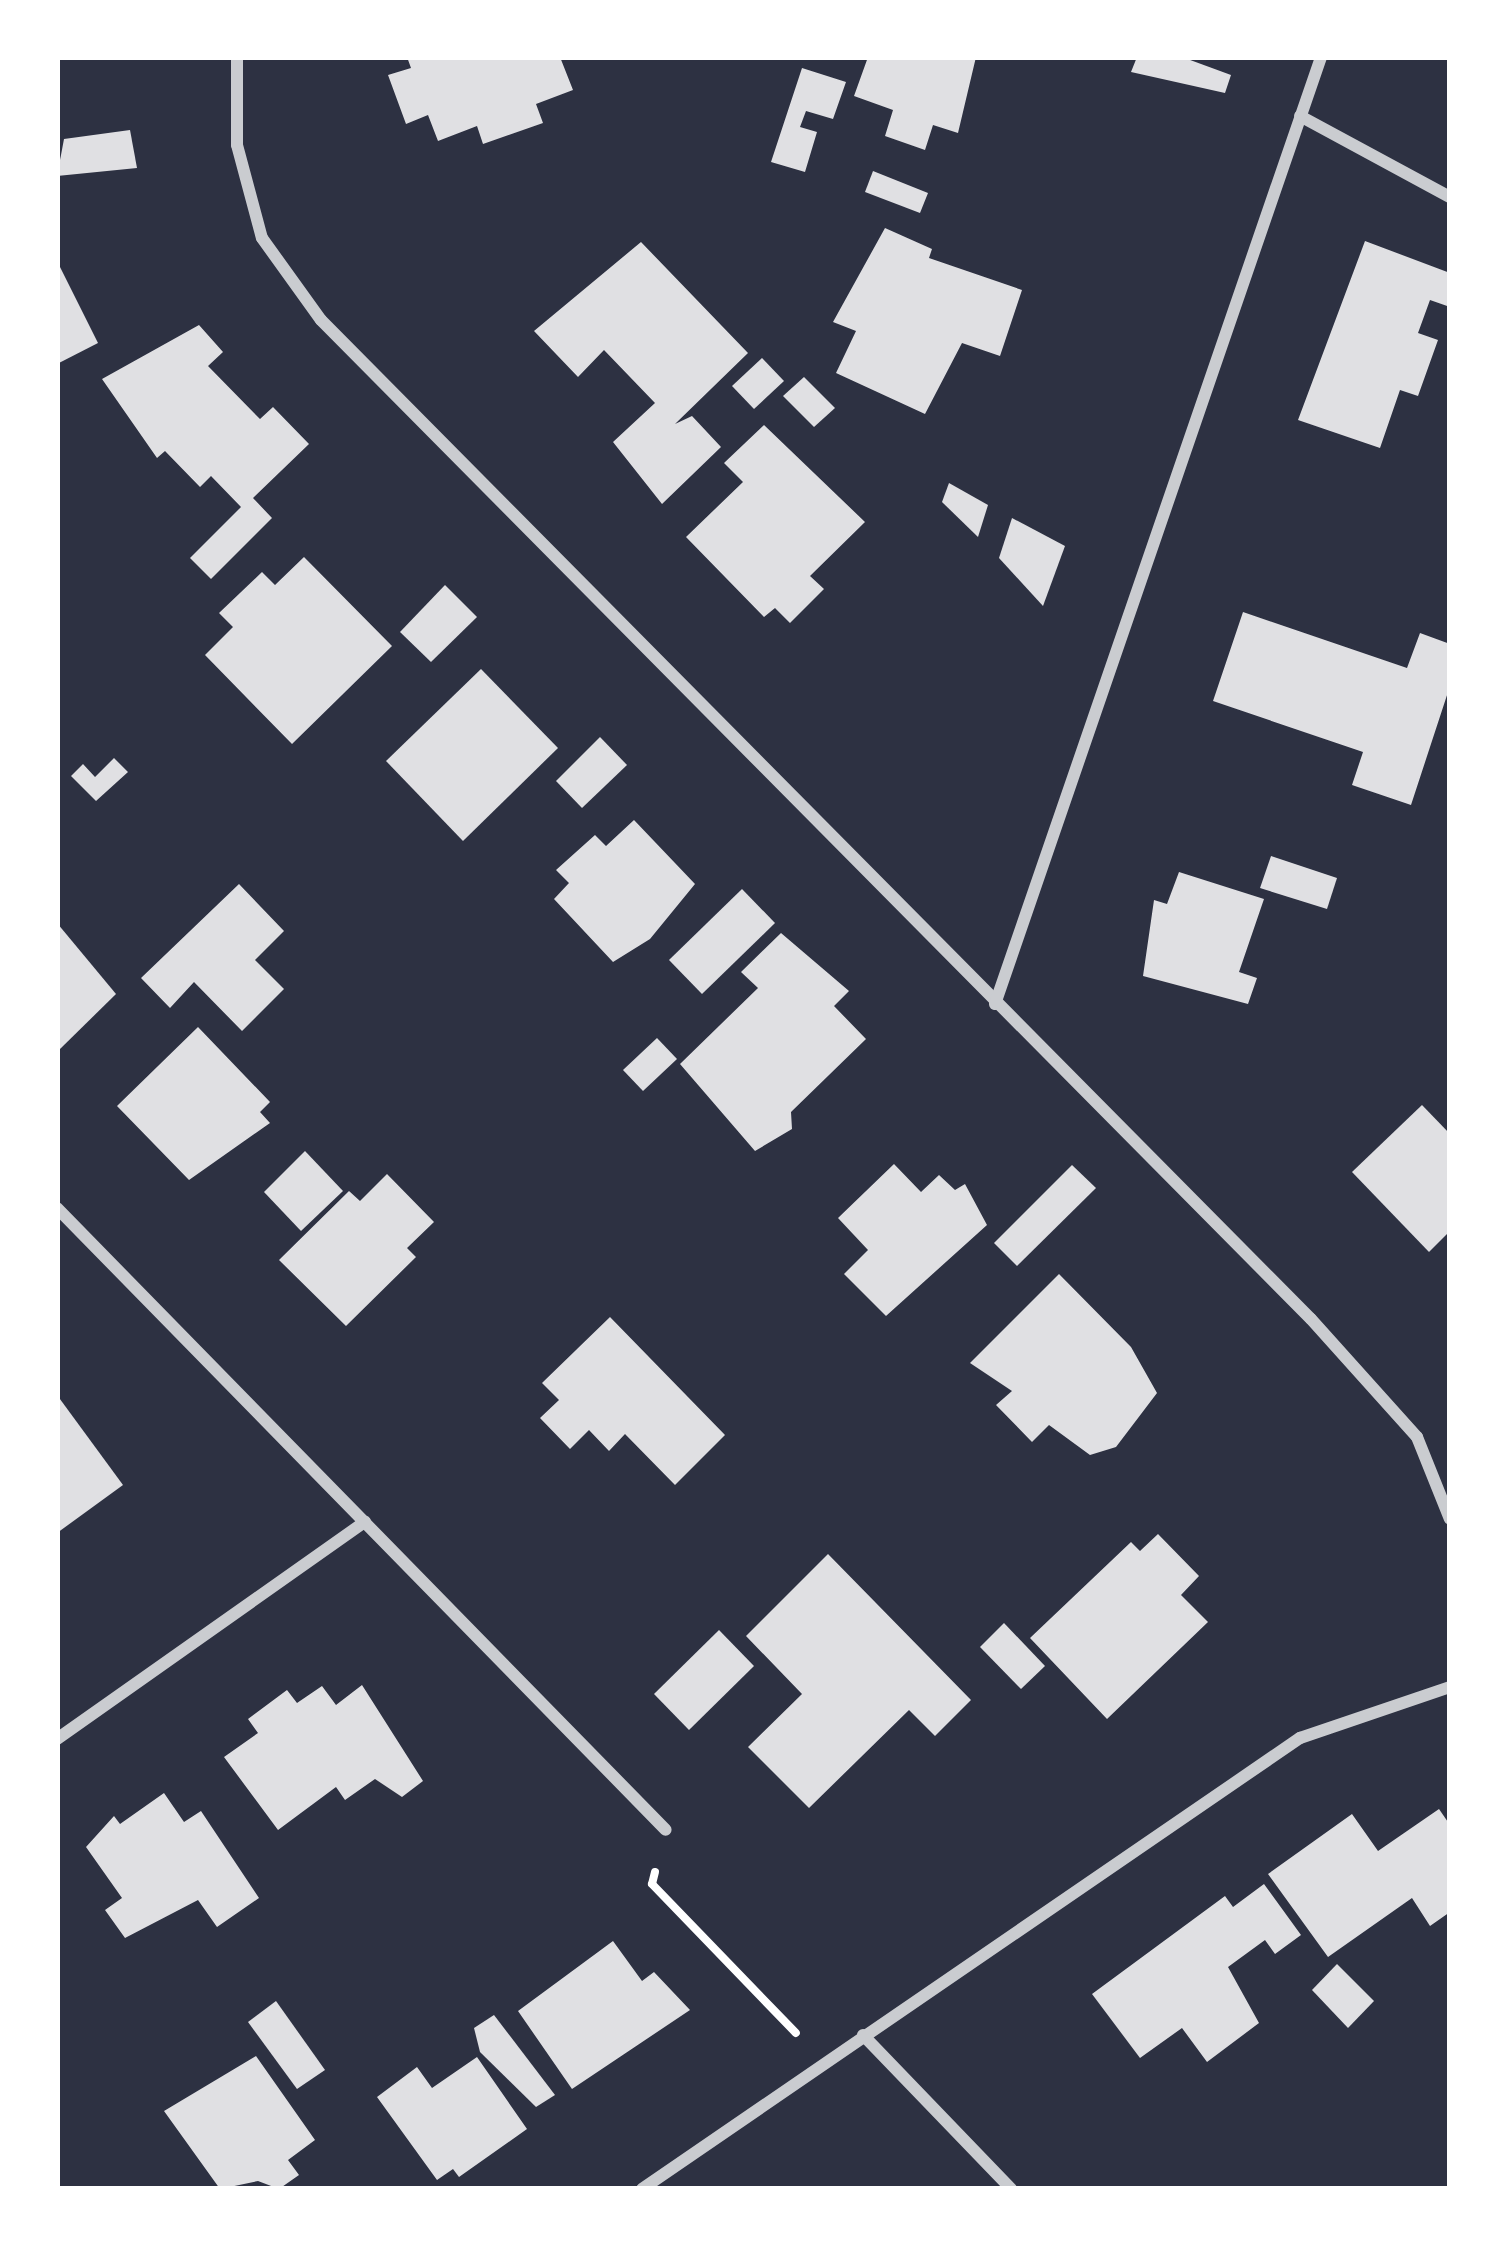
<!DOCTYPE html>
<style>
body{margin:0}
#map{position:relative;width:1507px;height:2246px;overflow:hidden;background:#2d3142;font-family:Rubik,sans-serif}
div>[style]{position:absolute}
.building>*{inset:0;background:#e0e0e3}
.path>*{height:8px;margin:-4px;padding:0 4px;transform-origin:4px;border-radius:4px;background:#fff}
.minor>*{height:12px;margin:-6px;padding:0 6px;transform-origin:6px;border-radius:6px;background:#caccd0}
span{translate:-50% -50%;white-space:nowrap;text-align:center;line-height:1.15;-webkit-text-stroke:9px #fff;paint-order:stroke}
.frame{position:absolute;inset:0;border:60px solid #fff;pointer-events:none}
</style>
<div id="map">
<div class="building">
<div style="clip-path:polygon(407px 57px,560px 57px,573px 90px,536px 104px,543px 123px,483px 144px,477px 126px,438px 141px,428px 115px,406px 124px,388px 75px,411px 68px)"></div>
<div style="clip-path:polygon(868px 57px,976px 57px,958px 133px,933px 125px,925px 150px,885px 136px,893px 110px,854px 96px)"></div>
<div style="clip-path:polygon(1137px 57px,1182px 57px,1231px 75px,1225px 93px,1131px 72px)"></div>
<div style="clip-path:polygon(802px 68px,846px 82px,833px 119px,806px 111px,800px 127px,817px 132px,805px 172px,771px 162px)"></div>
<div style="clip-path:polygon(130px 130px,137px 168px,57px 176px,64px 139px)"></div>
<div style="clip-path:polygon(873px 171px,928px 193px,920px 213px,865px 192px)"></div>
<div style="clip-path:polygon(885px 228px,932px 249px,929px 258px,1022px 290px,1000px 356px,962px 343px,925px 414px,836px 373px,856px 331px,833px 322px)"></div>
<div style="clip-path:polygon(1365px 241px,1450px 273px,1450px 307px,1430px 300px,1418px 333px,1438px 340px,1418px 396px,1400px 390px,1380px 448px,1298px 420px)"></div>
<div style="clip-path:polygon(641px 242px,748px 353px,675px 424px,692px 416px,721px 447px,662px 504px,613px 442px,655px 403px,604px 350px,578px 377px,534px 331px)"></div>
<div style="clip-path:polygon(57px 261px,98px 343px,57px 364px)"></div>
<div style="clip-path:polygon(199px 325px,223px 352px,208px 366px,260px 419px,273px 407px,309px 444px,253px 498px,272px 518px,211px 579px,190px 558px,241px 507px,211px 476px,200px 487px,165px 451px,157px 458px,102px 379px)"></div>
<div style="clip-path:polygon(762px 358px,784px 381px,754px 409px,732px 386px)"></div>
<div style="clip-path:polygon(804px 377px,835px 408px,814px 427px,783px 396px)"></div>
<div style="clip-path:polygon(764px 425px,865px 522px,810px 576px,824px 589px,790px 623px,775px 608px,764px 617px,686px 537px,743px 482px,724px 463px)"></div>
<div style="clip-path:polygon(949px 483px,988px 505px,978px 537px,942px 502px)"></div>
<div style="clip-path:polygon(1012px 518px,1065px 546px,1043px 606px,999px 558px)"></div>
<div style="clip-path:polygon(304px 557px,392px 646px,292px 744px,205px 655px,233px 627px,219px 613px,262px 572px,275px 585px)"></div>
<div style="clip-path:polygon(445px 585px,477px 617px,431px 662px,400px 632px)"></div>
<div style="clip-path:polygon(1243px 612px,1407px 668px,1420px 633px,1450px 644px,1450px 686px,1411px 805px,1352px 785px,1363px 752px,1213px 701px)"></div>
<div style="clip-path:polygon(481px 669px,558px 748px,463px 841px,386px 761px)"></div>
<div style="clip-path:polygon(600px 737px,627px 765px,582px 808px,556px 781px)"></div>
<div style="clip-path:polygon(114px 758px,128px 772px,96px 801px,71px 776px,83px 764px,95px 777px)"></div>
<div style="clip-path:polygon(634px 820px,695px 884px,650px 939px,613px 962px,554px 899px,569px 883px,556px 870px,595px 835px,606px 846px)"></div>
<div style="clip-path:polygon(1271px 856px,1337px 878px,1327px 909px,1260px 888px)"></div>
<div style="clip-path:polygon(1179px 872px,1264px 899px,1239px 972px,1257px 978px,1248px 1004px,1143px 976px,1154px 900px,1167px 904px)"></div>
<div style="clip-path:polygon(239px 884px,284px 931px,255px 960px,284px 989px,242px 1031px,194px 982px,170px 1008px,141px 978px)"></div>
<div style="clip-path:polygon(742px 889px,775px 923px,702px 994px,669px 960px)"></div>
<div style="clip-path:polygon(57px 923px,116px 994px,59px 1050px,57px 1048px)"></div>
<div style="clip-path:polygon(781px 933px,849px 991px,834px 1006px,866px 1039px,791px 1112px,792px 1129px,755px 1151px,680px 1064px,758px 988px,741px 972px)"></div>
<div style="clip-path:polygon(198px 1027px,270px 1102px,260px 1112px,270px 1123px,189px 1180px,117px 1106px)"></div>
<div style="clip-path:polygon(657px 1038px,677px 1059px,643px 1091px,623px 1070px)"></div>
<div style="clip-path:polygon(1422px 1105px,1450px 1134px,1450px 1231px,1429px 1252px,1352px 1172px)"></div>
<div style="clip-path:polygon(305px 1151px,343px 1191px,301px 1231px,264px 1192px)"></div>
<div style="clip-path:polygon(894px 1164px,921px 1192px,939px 1175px,955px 1190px,965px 1184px,987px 1225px,886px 1316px,844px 1274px,868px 1250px,838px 1218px)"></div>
<div style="clip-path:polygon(1072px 1165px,1096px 1188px,1017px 1266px,994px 1243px)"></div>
<div style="clip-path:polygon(387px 1174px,434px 1222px,407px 1248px,416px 1257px,346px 1326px,279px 1260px,349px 1191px,360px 1201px)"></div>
<div style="clip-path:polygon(1059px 1274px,1131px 1347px,1157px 1393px,1116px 1447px,1090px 1455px,1049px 1425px,1032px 1442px,996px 1405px,1012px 1391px,970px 1363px)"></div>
<div style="clip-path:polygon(610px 1317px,725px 1435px,675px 1485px,625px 1434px,609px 1451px,589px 1430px,570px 1449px,540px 1418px,559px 1400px,542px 1383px)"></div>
<div style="clip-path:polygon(57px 1395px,123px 1485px,57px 1533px)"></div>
<div style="clip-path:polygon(1158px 1534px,1199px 1576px,1181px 1595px,1208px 1622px,1107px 1719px,1030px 1638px,1131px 1542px,1140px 1551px)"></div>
<div style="clip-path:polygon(828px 1554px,971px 1700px,935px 1736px,909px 1710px,809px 1808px,748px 1747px,802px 1694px,746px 1636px)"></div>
<div style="clip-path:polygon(1004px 1623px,1045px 1666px,1021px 1689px,980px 1647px)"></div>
<div style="clip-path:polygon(719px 1630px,754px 1666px,689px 1730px,654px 1694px)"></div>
<div style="clip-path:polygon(362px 1685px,423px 1781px,402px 1797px,375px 1779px,345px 1800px,336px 1787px,278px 1830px,224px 1757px,258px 1733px,248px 1719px,287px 1690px,297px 1703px,322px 1686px,336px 1705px)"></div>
<div style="clip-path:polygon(164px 1793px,184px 1822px,201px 1811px,259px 1898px,217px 1927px,198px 1900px,125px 1938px,105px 1910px,122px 1898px,86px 1847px,114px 1816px,120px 1824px)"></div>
<div style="clip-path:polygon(1439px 1809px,1450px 1825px,1450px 1912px,1430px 1926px,1412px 1898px,1328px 1957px,1268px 1874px,1352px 1814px,1378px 1851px)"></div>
<div style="clip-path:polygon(1264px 1884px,1301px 1935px,1275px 1954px,1265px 1940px,1228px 1967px,1259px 2023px,1207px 2062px,1182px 2028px,1140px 2058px,1092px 1994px,1225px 1896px,1233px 1907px)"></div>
<div style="clip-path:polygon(613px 1941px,642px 1981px,654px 1972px,690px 2010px,572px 2089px,518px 2011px)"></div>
<div style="clip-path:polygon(1337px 1964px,1374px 2001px,1348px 2028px,1312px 1990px)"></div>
<div style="clip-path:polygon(276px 2001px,325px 2070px,297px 2089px,248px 2022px)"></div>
<div style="clip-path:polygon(494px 2015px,555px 2095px,536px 2107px,480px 2052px,474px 2028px)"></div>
<div style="clip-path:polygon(256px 2056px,315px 2140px,288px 2160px,299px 2175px,279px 2189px,258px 2181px,220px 2189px,164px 2111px)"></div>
<div style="clip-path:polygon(477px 2057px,527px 2129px,459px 2177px,453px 2169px,437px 2180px,377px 2097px,417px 2067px,432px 2088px)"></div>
</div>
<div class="path">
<div style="left:655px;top:1872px;width:12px;rotate:104deg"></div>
<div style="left:652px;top:1884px;width:207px;rotate:46deg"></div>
</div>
<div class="minor">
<div style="left:237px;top:57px;width:88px;rotate:90deg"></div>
<div style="left:237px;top:145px;width:96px;rotate:75deg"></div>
<div style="left:262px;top:238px;width:101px;rotate:54.3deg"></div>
<div style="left:321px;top:320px;width:1406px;rotate:45.26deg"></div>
<div style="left:1311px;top:1319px;width:159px;rotate:48.1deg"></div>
<div style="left:1417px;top:1437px;width:88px;rotate:68.1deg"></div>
<div style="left:1300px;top:116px;width:170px;rotate:28.4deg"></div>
<div style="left:995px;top:1004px;width:1002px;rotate:-71deg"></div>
<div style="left:57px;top:1208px;width:870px;rotate:45.61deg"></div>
<div style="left:57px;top:1739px;width:377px;rotate:-35.2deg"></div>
<div style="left:863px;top:2035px;width:214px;rotate:46.1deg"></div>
<div style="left:642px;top:2189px;width:798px;rotate:-34.43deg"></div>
<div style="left:1300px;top:1738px;width:158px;rotate:-18.8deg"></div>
</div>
<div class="frame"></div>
</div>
